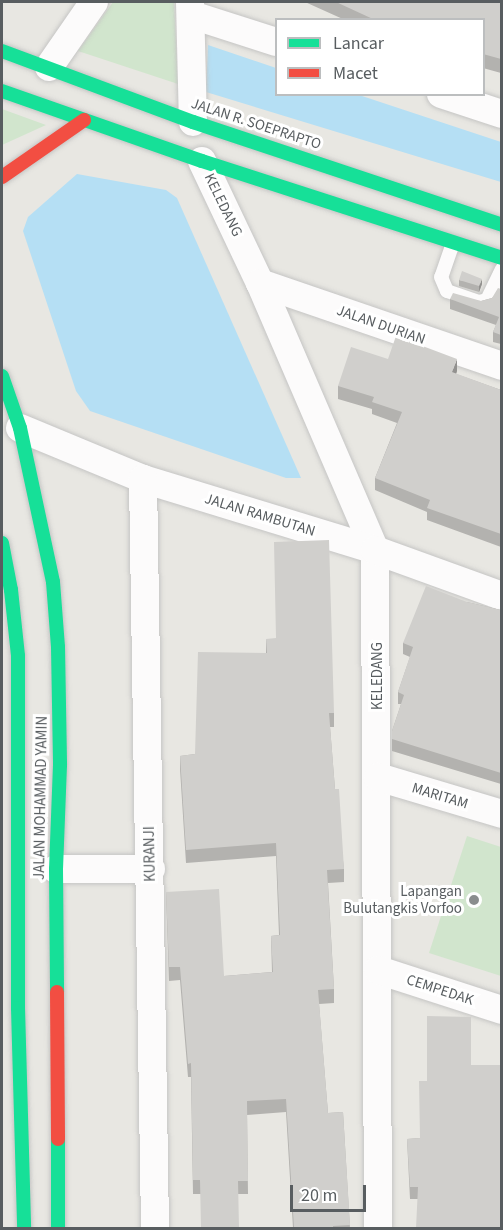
<!DOCTYPE html>
<style>
body{margin:0}
#map{position:relative;width:503px;height:1230px;overflow:hidden;background:#e8e7e2;font-family:"Source Sans 3",sans-serif}
div>[style]{position:absolute}
.green>*{inset:0;background:#d1e5cd}
.water>*{inset:0;background:#b5dff4}
.roads{filter:drop-shadow(0 0 2px #c5c5c4) drop-shadow(0 0 2px #c5c5c4)}
.lane>*{height:14px;margin:-7px;padding:0 7px;transform-origin:7px;border-radius:7px;background:#fcfbfb}
.street>*{height:28px;margin:-14px;padding:0 14px;transform-origin:14px;border-radius:14px;background:#fcfbfb}
.fast>*{height:14px;margin:-7px;padding:0 7px;transform-origin:7px;border-radius:7px;background:#16e098}
.jam>*{height:14px;margin:-7px;padding:0 7px;transform-origin:7px;border-radius:7px;background:#f24e42}
.wall>*{inset:0;background:#b3b2af}
.shaded-wall>*{inset:0;background:#92918f}
.building>*{inset:0;background:#d0cfcc}
.dots>*{width:16px;height:16px;translate:-50% -50%;box-sizing:border-box;border:3px solid #fff;border-radius:50%}
span{translate:-50% -50%;white-space:nowrap;text-align:center;line-height:1.15;-webkit-text-stroke:6px #fff;paint-order:stroke}
.street-label{font-size:15px;color:#585d60}
.poi-label{font-size:15px;color:#585d60}
.right{translate:-100% -50%;text-align:right}
.frame{position:absolute;inset:0;border:3px solid #585d60;pointer-events:none}
.legend{position:absolute;left:275px;top:18px;width:210px;height:78px;box-sizing:border-box;background:#fff;border:2px solid #bcbebf;margin:0;padding:8px 10px;list-style:none;font-size:18px;color:#585d60}
.legend li{display:flex;align-items:center;gap:12px;height:30px}
.legend b{width:30px;border:2px solid #bcbebf}
.scale{position:absolute;left:290px;top:1185px;width:76px;height:27px;box-sizing:border-box;border:3px solid #585d60;border-top:0;padding-left:8px;font-size:18px;line-height:21px;white-space:nowrap;color:#585d60;-webkit-text-stroke:4px #fff;paint-order:stroke}
</style>
<div id="map">
<div class="green">
<div style="clip-path:polygon(113px 2px,174px 2px,178px 84px,78px 51px)"></div>
<div style="clip-path:polygon(2px 109px,46px 125px,2px 145px)"></div>
<div style="clip-path:polygon(467px 836px,501px 847px,501px 976px,429px 953px)"></div>
</div>
<div class="water">
<div style="clip-path:polygon(208px 45px,276px 68px,276px 94px,359px 95px,501px 142px,501px 182px,206px 92px)"></div>
<div style="clip-path:polygon(77px 174px,166px 190px,177px 198px,301px 478px,286px 478px,90px 411px,76px 391px,23px 231px,28px 217px)"></div>
</div>
<div class="roads">
<div class="lane">
<div style="left:453px;top:243px;width:36px;rotate:109deg"></div>
<div style="left:441px;top:277px;width:15px;rotate:67deg"></div>
<div style="left:447px;top:291px;width:34px;rotate:19deg"></div>
<div style="left:479px;top:302px;width:8px;rotate:-14deg"></div>
<div style="left:487px;top:300px;width:34px;rotate:-64deg"></div>
</div>
<div class="street">
<div style="left:190px;top:2px;width:120px;rotate:88.6deg"></div>
<div style="left:192px;top:15px;width:88px;rotate:17.8deg"></div>
<div style="left:49px;top:67px;width:79px;rotate:-55.3deg"></div>
<div style="left:441px;top:94px;width:64px;rotate:18.2deg"></div>
<div style="left:202px;top:161px;width:135px;rotate:64.6deg"></div>
<div style="left:260px;top:283px;width:291px;rotate:66.7deg"></div>
<div style="left:375px;top:550px;width:678px;rotate:89.75deg"></div>
<div style="left:260px;top:283px;width:256px;rotate:18.9deg"></div>
<div style="left:20px;top:428px;width:133px;rotate:22.5deg"></div>
<div style="left:143px;top:479px;width:243px;rotate:17deg"></div>
<div style="left:375px;top:550px;width:135px;rotate:19.9deg"></div>
<div style="left:143px;top:479px;width:749px;rotate:89.08deg"></div>
<div style="left:378px;top:777px;width:129px;rotate:16.6deg"></div>
<div style="left:56px;top:869px;width:95px"></div>
<div style="left:378px;top:970px;width:130px;rotate:17.9deg"></div>
</div>
<div class="fast">
<div style="left:2px;top:51px;width:204px;rotate:20.4deg"></div>
<div style="left:193px;top:122px;width:326px;rotate:18.4deg"></div>
<div style="left:2px;top:91px;width:212px;rotate:19.3deg"></div>
<div style="left:202px;top:161px;width:315px;rotate:17.9deg"></div>
<div style="left:2px;top:376px;width:55px;rotate:70.9deg"></div>
<div style="left:20px;top:428px;width:157px;rotate:77.9deg"></div>
<div style="left:53px;top:582px;width:65px;rotate:85.6deg"></div>
<div style="left:58px;top:647px;width:118px;rotate:89deg"></div>
<div style="left:60px;top:765px;width:104px;rotate:92.2deg"></div>
<div style="left:56px;top:869px;width:123px;rotate:89.5deg"></div>
<div style="left:2px;top:543px;width:48px;rotate:79.2deg"></div>
<div style="left:11px;top:590px;width:66px;rotate:83.9deg"></div>
<div style="left:18px;top:656px;width:352px;rotate:90deg"></div>
<div style="left:18px;top:1008px;width:220px;rotate:88.4deg"></div>
<div style="left:58px;top:1139px;width:89px;rotate:90deg"></div>
</div>
<div class="jam">
<div style="left:2px;top:177px;width:100px;rotate:-34.8deg"></div>
<div style="left:57px;top:992px;width:147px;rotate:89.6deg"></div>
</div>
</div>
<div class="wall">
<div style="clip-path:polygon(305px 2px,501px 2px,501px 73px,483px 68px,483px 20px,345px 20px)"></div>
<div style="clip-path:polygon(459px 280px,482px 284px,479px 292px,459px 286px)"></div>
<div style="clip-path:polygon(501px 289px,501px 344px,493px 342px,493px 332px,496px 325px,450px 309px,450px 299px,481px 301px,492px 298px)"></div>
<div style="clip-path:polygon(388px 359px,457px 371px,456px 374px,501px 390px,501px 547px,427px 520px,427px 512px,375px 490px,375px 478px,397px 423px,372px 414px,372px 409px,338px 399px,338px 386px)"></div>
<div style="clip-path:polygon(467px 602px,501px 610px,501px 784px,392px 751px,392px 731px,401px 704px,398px 704px,398px 692px,410px 657px,403px 654px,403px 643px)"></div>
<div style="clip-path:polygon(266px 639px,334px 713px,334px 727px,330px 727px,335px 789px,344px 869px,344px 882px,328px 883px,334px 989px,334px 1003px,319px 1004px,328px 1113px,343px 1112px,350px 1228px,293px 1228px,286px 1112px,247px 1115px,248px 1194px,193px 1194px,191px 1077px,188px 1077px,180px 980px,169px 981px,166px 892px,224px 976px,272px 972px,271px 936px,279px 935px,276px 856px,186px 863px,180px 769px,180px 756px,195px 754px,266px 653px)"></div>
<div style="clip-path:polygon(471px 1017px,418px 1199px,410px 1199px,407px 1139px,420px 1138px)"></div>
</div>
<div class="shaded-wall">
<div style="clip-path:polygon(482px 279px,482px 284px,479px 292px,479px 286px)"></div>
<div style="clip-path:polygon(457px 359px,457px 371px,452px 385px,452px 372px)"></div>
</div>
<div class="building">
<div style="clip-path:polygon(336px 2px,501px 2px,501px 59px,483px 54px,483px 20px,375px 20px)"></div>
<div style="clip-path:polygon(462px 271px,482px 279px,479px 286px,459px 280px)"></div>
<div style="clip-path:polygon(498px 288px,501px 289px,501px 335px,493px 332px,499px 317px,450px 299px,453px 293px,481px 301px,492px 298px)"></div>
<div style="clip-path:polygon(396px 336px,457px 359px,452px 372px,501px 390px,501px 534px,427px 508px,430px 500px,375px 478px,402px 412px,372px 402px,374px 397px,338px 386px,351px 347px,388px 359px)"></div>
<div style="clip-path:polygon(329px 540px,334px 713px,329px 713px,335px 789px,339px 789px,344px 869px,327px 870px,334px 989px,318px 990px,328px 1113px,343px 1112px,350px 1225px,333px 1226px,333px 1228px,294px 1228px,286px 1099px,247px 1101px,248px 1181px,238px 1181px,239px 1228px,201px 1228px,200px 1180px,193px 1180px,191px 1063px,188px 1064px,180px 967px,169px 967px,166px 892px,219px 889px,224px 976px,273px 972px,271px 936px,280px 935px,276px 843px,186px 850px,180px 756px,195px 754px,198px 652px,267px 653px,266px 639px,276px 638px,274px 542px)"></div>
<div style="clip-path:polygon(426px 586px,467px 602px,501px 610px,501px 773px,392px 739px,392px 731px,404px 695px,398px 692px,413px 647px,403px 643px)"></div>
<div style="clip-path:polygon(427px 1016px,471px 1017px,471px 1065px,501px 1065px,501px 1228px,416px 1228px,418px 1187px,410px 1187px,407px 1139px,420px 1138px,419px 1081px,427px 1081px)"></div>
</div>
<div class="dots">
<div style="left:474px;top:900px;background:#8a8d8e"></div>
</div>
<div class="street-label">
<span style="left:256px;top:124px;rotate:18deg">JALAN R. SOEPRAPTO</span>
<span style="left:223px;top:205px;rotate:64deg">KELEDANG</span>
<span style="left:381px;top:325px;rotate:19deg">JALAN DURIAN</span>
<span style="left:260px;top:515px;rotate:17deg">JALAN RAMBUTAN</span>
<span style="left:378px;top:676px;rotate:-90deg">KELEDANG</span>
<span style="left:440px;top:796px;rotate:17deg">MARITAM</span>
<span style="left:41px;top:798px;rotate:-89deg">JALAN MOHAMMAD YAMIN</span>
<span style="left:150px;top:854px;rotate:-91deg">KURANJI</span>
<span style="left:440px;top:990px;rotate:18deg">CEMPEDAK</span>
</div>
<div class="poi-label">
<span class="right" style="left:462px;top:900px">Lapangan<br>Bulutangkis Vorfoo</span>
</div>
<div class="frame"></div>
<ul class="legend">
<li><b style="height:8px;background:#16e098"></b>Lancar</li>
<li><b style="height:8px;background:#f24e42"></b>Macet</li>
</ul>
<div class="scale">20 m</div>
</div>
